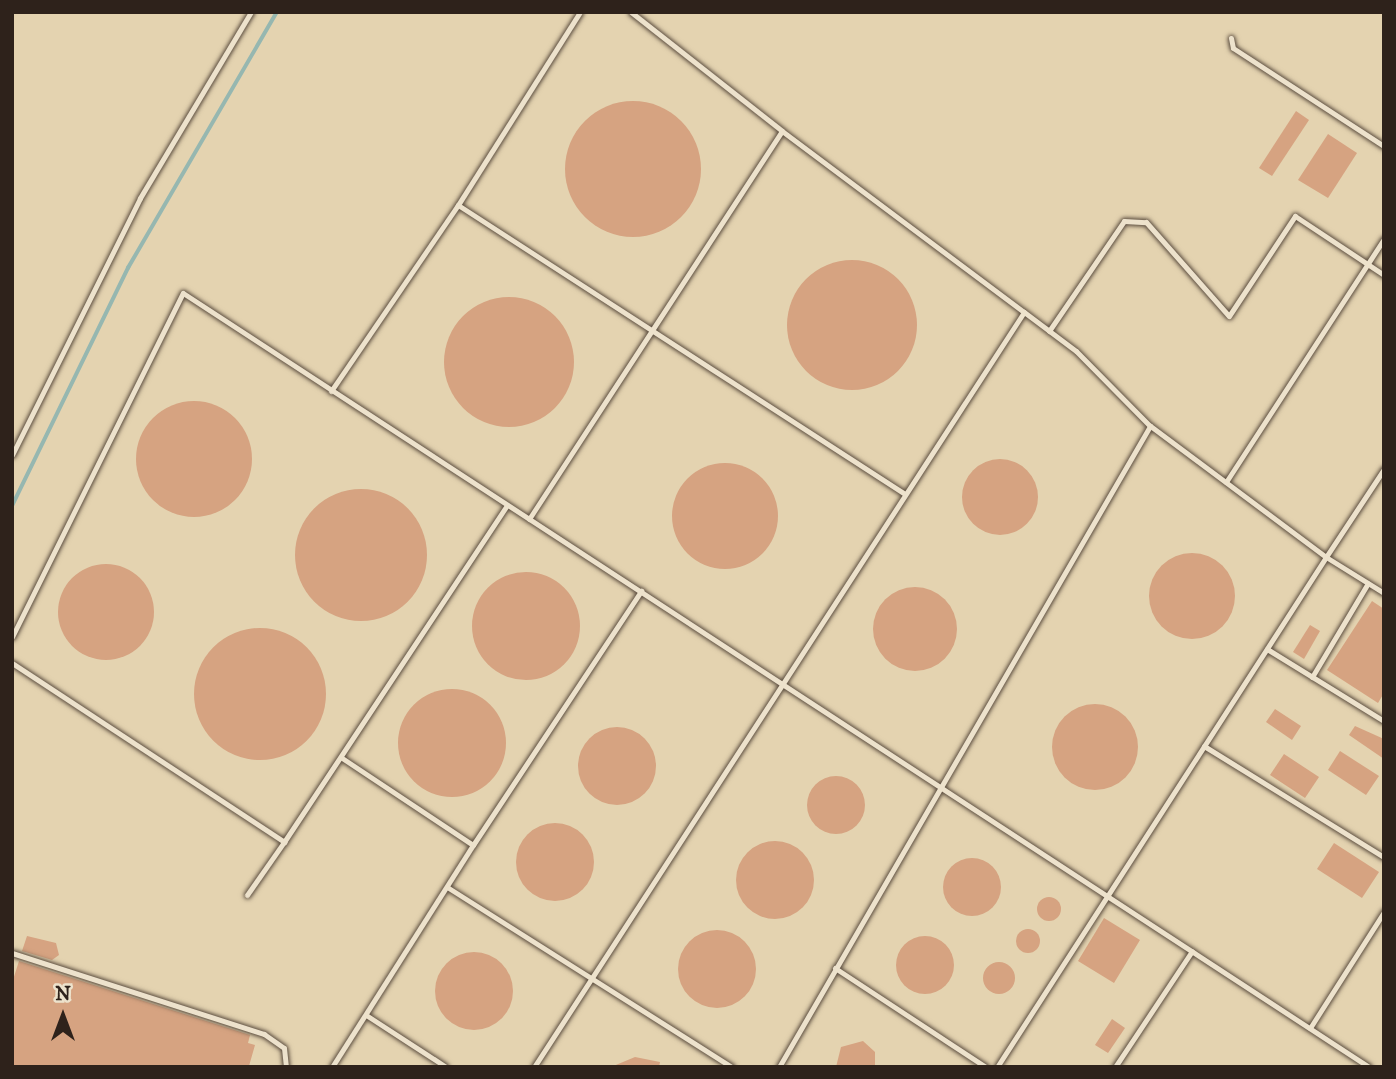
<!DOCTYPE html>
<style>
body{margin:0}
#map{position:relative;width:1396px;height:1079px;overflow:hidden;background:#e4d3b0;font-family:"IM FELL DW Pica",serif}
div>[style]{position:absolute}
.stream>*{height:3.5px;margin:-1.75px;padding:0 1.75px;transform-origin:1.75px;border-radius:1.75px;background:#96b7b0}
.building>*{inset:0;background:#d6a381}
.round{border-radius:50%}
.roads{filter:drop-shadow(0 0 2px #5c4e40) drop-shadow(0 0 2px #5c4e40)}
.service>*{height:5px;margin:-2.5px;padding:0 2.5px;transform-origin:2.5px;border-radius:2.5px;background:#ede2cc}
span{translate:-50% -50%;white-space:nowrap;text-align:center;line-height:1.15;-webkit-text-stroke:7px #ede2cc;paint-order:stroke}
.frame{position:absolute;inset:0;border:14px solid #2e221b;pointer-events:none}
.north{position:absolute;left:28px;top:981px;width:70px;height:70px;-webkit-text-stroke:5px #ede2cc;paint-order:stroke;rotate:0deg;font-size:19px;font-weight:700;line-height:28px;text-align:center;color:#2e221b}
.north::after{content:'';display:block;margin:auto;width:24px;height:32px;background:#2e221b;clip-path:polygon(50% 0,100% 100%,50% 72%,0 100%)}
</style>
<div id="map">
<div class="stream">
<div style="left:12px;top:506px;width:265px;rotate:-64deg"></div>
<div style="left:128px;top:268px;width:296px;rotate:-59.8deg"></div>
</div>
<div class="building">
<div class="round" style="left:565px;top:101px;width:136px;height:136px"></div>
<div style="clip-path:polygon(1296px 111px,1309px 120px,1272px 176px,1259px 168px)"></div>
<div style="clip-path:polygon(1328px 134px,1357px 153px,1328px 198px,1298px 180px)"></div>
<div class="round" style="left:787px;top:260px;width:130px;height:130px"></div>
<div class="round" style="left:444px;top:297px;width:130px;height:130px"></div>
<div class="round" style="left:136px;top:401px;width:116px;height:116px"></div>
<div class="round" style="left:962px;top:459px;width:76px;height:76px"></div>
<div class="round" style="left:672px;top:463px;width:106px;height:106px"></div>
<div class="round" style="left:295px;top:489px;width:132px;height:132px"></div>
<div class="round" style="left:1149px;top:553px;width:86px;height:86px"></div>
<div class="round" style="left:58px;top:564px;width:96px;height:96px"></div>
<div class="round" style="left:472px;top:572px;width:108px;height:108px"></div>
<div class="round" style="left:873px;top:587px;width:84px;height:84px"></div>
<div style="clip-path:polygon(1372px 601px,1384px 609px,1384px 693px,1378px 703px,1327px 670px)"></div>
<div style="clip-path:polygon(1310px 625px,1320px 631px,1304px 659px,1293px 652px)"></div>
<div class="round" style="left:194px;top:628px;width:132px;height:132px"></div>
<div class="round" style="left:398px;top:689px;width:108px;height:108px"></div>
<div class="round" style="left:1052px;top:704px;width:86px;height:86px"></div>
<div style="clip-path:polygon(1275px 709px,1301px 726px,1292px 740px,1266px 722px)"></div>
<div style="clip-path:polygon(1355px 726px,1384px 739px,1384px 759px,1349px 735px)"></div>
<div class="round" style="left:578px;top:727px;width:78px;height:78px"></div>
<div style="clip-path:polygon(1340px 751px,1379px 776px,1366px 795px,1328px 770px)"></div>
<div style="clip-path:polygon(1284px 754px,1319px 777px,1305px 798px,1270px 775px)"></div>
<div class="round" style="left:807px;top:776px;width:58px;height:58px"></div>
<div class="round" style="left:516px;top:823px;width:78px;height:78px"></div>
<div class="round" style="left:736px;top:841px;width:78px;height:78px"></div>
<div style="clip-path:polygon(1334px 843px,1379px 872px,1362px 898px,1317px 869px)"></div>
<div class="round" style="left:943px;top:858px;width:58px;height:58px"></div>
<div class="round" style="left:1037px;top:897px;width:24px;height:24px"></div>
<div style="clip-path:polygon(1104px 918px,1140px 940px,1114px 983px,1078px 961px)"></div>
<div class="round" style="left:1016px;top:929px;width:24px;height:24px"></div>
<div class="round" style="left:678px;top:930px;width:78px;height:78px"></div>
<div class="round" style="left:896px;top:936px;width:58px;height:58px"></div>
<div style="clip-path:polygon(27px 936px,56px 943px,59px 955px,52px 960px,22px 951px)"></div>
<div class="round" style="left:435px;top:952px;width:78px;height:78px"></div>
<div style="clip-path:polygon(19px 961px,250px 1035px,248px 1043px,255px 1045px,249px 1066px,12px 1067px,12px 983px)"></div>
<div class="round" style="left:983px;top:962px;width:32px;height:32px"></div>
<div style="clip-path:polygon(1112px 1019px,1125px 1028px,1108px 1053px,1095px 1045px)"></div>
<div style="clip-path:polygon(863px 1041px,875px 1052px,875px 1067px,836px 1067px,841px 1047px)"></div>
<div style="clip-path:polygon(635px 1057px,660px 1062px,659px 1067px,611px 1067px)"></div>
</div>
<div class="roads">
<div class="service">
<div style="left:631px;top:12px;width:192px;rotate:38.2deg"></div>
<div style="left:1231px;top:38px;width:10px;rotate:79deg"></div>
<div style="left:1233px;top:48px;width:180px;rotate:33deg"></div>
<div style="left:458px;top:205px;width:228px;rotate:-57.7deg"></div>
<div style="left:1049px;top:331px;width:133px;rotate:-55.7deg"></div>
<div style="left:1124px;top:221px;width:22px;rotate:3deg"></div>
<div style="left:1146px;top:222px;width:125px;rotate:48.6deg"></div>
<div style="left:1229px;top:316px;width:120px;rotate:-56.6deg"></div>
<div style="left:1295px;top:216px;width:107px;rotate:33.5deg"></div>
<div style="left:331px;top:391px;width:225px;rotate:-55.7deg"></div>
<div style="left:458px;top:205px;width:532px;rotate:32.88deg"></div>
<div style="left:12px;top:455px;width:287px;rotate:-63.5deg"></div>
<div style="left:140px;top:198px;width:217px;rotate:-59.2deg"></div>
<div style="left:1384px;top:469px;width:105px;rotate:123.4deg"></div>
<div style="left:1326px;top:557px;width:68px;rotate:31.8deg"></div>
<div style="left:1226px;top:482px;width:290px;rotate:-57deg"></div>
<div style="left:529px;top:519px;width:463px;rotate:-56.9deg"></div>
<div style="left:782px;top:131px;width:302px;rotate:36.8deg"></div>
<div style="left:1024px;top:312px;width:900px;rotate:122.98deg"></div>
<div style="left:12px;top:637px;width:384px;rotate:-63.6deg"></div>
<div style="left:183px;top:293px;width:1416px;rotate:33.13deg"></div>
<div style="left:1267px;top:649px;width:137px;rotate:31.6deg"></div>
<div style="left:12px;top:663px;width:326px;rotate:33.3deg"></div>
<div style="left:284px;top:842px;width:402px;rotate:-56.5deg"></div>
<div style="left:1312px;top:677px;width:109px;rotate:-59.2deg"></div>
<div style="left:1204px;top:746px;width:211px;rotate:31.7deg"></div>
<div style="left:342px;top:758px;width:157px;rotate:33.6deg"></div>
<div style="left:473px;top:845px;width:305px;rotate:-56.5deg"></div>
<div style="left:447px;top:887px;width:337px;rotate:32.3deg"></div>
<div style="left:247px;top:895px;width:65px;rotate:-55.1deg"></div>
<div style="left:12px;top:953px;width:265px;rotate:17.8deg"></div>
<div style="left:264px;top:1034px;width:24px;rotate:35deg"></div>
<div style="left:284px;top:1048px;width:19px;rotate:84deg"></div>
<div style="left:835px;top:968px;width:181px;rotate:33.3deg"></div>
<div style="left:366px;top:1015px;width:95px;rotate:33deg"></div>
<div style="left:1310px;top:1028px;width:138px;rotate:-57.5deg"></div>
<div style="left:332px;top:1067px;width:263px;rotate:-57.6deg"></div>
<div style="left:779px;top:1067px;width:741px;rotate:-59.94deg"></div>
<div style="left:1150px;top:426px;width:105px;rotate:-134.6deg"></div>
<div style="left:1076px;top:351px;width:65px;rotate:-143.1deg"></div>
<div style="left:997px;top:1067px;width:607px;rotate:-57.17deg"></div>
<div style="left:1326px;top:557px;width:219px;rotate:-143.3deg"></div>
<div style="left:1115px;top:1067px;width:139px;rotate:-56.4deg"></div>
</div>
</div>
<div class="frame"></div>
<div class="north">N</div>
</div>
